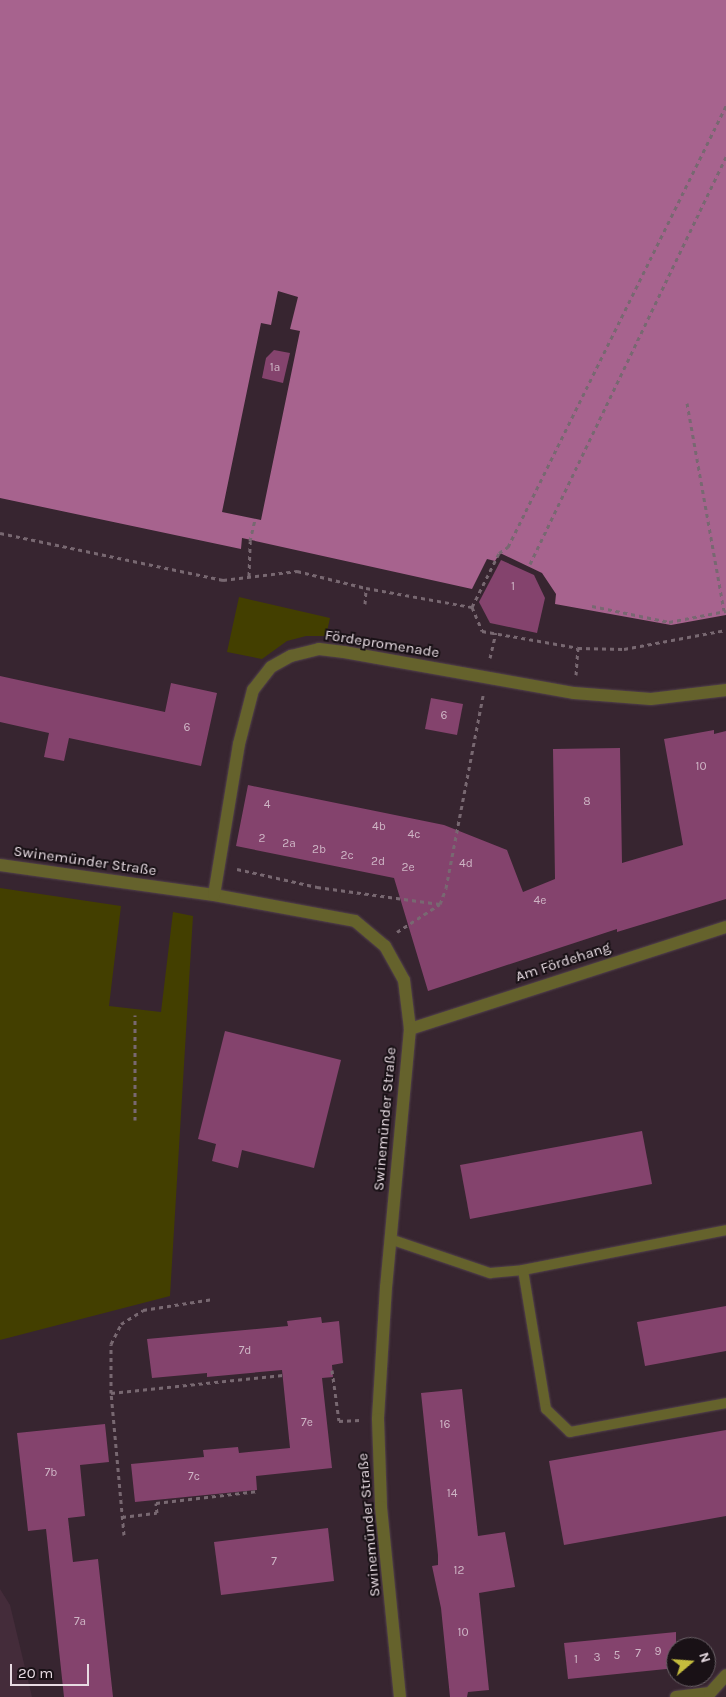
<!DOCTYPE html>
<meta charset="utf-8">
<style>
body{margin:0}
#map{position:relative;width:726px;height:1697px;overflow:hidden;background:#372530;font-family:Karla,sans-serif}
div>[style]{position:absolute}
.built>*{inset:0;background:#442c3a}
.green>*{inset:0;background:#433f00}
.water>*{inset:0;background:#a7638e}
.pier>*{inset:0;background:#372530}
.building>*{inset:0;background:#84436d}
.path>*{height:3px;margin-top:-1.5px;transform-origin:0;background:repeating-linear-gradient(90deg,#786871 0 4px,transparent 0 8px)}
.roads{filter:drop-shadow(0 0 1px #53424c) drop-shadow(0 0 1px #53424c)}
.service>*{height:10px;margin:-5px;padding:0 5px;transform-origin:5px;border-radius:5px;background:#65622c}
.minor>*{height:12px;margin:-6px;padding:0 6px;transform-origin:6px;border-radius:6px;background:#65622c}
span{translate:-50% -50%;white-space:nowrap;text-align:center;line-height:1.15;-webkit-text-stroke:4px #191116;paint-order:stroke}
.number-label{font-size:12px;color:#ceb5c5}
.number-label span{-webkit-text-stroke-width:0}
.street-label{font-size:15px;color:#e7dbe2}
.north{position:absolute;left:666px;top:1637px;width:50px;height:50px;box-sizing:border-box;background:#191116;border:1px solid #6b6268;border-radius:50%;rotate:72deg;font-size:14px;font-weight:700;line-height:20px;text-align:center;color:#e7dbe2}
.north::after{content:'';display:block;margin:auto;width:18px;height:22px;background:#c4bc3d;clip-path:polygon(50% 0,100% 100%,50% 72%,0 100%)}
.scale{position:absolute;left:10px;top:1664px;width:79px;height:22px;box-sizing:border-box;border:2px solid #e7dbe2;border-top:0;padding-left:6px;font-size:15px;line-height:18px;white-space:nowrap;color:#e7dbe2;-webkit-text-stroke:4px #191116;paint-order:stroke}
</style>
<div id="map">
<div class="built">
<div style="clip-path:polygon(0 1589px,10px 1605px,32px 1697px,0 1697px)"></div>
</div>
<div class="green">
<div style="clip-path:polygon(239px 597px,330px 618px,326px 636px,306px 636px,287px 641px,262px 659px,227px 652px)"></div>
<div style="clip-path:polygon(0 888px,121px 906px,109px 1006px,161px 1012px,173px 912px,193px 916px,170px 1296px,0 1340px)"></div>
</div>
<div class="water">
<div style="clip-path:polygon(0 0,726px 0,726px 615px,671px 625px,555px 604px,556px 594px,542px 573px,500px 553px,495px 561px,487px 559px,472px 589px,242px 538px,241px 549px,0 498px)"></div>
</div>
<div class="pier">
<div style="clip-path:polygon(278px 291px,298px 297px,290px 329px,300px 331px,261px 520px,222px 512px,261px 323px,271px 325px)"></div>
</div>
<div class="building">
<div style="clip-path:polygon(274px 350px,290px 353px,283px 383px,262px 378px,266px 358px)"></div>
<div style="clip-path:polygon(501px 560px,534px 575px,545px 598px,537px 633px,490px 623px,479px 602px)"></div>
<div style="clip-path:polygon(0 676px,165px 712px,171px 683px,217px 693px,201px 766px,69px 738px,64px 761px,44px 757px,49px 733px,0 722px)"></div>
<div style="clip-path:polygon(431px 698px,463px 704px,457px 735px,425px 729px)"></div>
<div style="clip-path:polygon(714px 730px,714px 734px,726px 731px,726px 899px,617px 932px,617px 929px,428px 991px,394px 878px,236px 846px,248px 785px,444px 825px,507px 850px,523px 892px,555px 879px,553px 749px,620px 748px,622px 863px,683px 845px,664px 739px)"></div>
<div style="clip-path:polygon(225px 1031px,341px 1060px,314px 1168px,242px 1150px,238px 1168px,212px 1161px,216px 1144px,198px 1139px)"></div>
<div style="clip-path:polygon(642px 1131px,652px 1184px,470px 1219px,460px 1165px)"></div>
<div style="clip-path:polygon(726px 1306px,726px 1351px,645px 1366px,637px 1322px)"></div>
<div style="clip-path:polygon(321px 1317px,322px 1323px,339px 1321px,343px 1363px,332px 1365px,333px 1377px,322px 1378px,332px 1468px,256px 1476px,257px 1490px,135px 1502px,131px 1464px,204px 1457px,203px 1450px,238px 1447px,239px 1453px,290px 1448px,282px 1370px,207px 1377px,207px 1373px,152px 1378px,147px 1339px,288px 1326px,287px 1321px)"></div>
<div style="clip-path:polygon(462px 1389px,478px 1536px,505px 1532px,515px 1587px,479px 1593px,489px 1690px,468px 1692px,467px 1697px,450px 1697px,441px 1608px,432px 1566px,438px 1565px,438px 1555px,421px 1393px)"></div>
<div style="clip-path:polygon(105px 1424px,109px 1462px,80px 1465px,85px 1516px,68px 1518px,73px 1562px,98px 1559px,113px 1697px,64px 1697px,46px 1529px,28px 1531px,17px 1433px)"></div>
<div style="clip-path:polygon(726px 1430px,726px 1516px,564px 1545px,549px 1461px)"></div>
<div style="clip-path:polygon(328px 1528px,334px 1581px,221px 1595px,214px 1542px)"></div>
<div style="clip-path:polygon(676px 1632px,676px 1668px,568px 1679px,564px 1643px)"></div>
</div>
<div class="path">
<div style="left:687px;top:403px;width:211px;rotate:79.9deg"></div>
<div style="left:0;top:533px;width:228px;rotate:11.9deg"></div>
<div style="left:223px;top:580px;width:75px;rotate:-6.9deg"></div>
<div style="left:297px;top:571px;width:71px;rotate:13.8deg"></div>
<div style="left:366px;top:588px;width:108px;rotate:10.2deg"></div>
<div style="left:472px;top:607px;width:26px;rotate:67deg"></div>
<div style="left:482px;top:631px;width:97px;rotate:10deg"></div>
<div style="left:578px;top:648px;width:46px;rotate:1.2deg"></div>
<div style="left:624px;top:649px;width:104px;rotate:-10.6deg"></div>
<div style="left:530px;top:564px;width:453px;rotate:-64.3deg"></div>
<div style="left:249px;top:576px;width:35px;rotate:-88deg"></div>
<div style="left:250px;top:541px;width:23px;rotate:-77deg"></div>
<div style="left:365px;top:604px;width:16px;rotate:-86deg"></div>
<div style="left:592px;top:606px;width:79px;rotate:11.7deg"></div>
<div style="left:669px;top:622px;width:58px;rotate:-10.9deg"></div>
<div style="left:472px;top:607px;width:60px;rotate:-63.4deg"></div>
<div style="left:499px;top:553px;width:11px;rotate:-34deg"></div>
<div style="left:508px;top:547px;width:493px;rotate:-63.7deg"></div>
<div style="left:490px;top:658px;width:26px;rotate:-77deg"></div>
<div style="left:576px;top:675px;width:27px;rotate:-86deg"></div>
<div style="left:237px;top:869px;width:82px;rotate:12.7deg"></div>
<div style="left:317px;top:887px;width:124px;rotate:7.9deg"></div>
<div style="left:440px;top:904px;width:17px;rotate:-69deg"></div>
<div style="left:446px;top:888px;width:196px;rotate:-79.1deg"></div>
<div style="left:397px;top:932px;width:51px;rotate:-33.1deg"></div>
<div style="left:135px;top:1120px;width:105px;rotate:-90deg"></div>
<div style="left:332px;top:1370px;width:51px;rotate:82.2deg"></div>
<div style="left:339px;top:1421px;width:21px;rotate:-3deg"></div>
<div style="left:111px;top:1393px;width:173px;rotate:-6deg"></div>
<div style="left:122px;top:1517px;width:35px;rotate:-7deg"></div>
<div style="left:157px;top:1513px;width:10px;rotate:-96deg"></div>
<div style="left:156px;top:1503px;width:103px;rotate:-6.7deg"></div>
<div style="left:124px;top:1535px;width:143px;rotate:-95.2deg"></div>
<div style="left:111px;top:1393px;width:49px;rotate:-90deg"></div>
<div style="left:111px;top:1344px;width:22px;rotate:-63deg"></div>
<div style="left:121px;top:1324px;width:26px;rotate:-32deg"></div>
<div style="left:143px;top:1310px;width:71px;rotate:-8.9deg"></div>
</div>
<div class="roads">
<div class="service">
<div style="left:390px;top:1239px;width:106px;rotate:18.8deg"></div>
<div style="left:490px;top:1273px;width:33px;rotate:-5deg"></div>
<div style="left:523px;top:1270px;width:207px;rotate:-11.1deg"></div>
<div style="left:523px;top:1270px;width:141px;rotate:80.6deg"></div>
<div style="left:546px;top:1409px;width:33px;rotate:44deg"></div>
<div style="left:570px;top:1432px;width:159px;rotate:-10.5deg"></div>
</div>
<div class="minor">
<div style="left:0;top:865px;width:216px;rotate:8deg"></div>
<div style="left:214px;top:895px;width:143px;rotate:10.4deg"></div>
<div style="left:355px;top:921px;width:39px;rotate:40deg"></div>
<div style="left:385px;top:946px;width:39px;rotate:61deg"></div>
<div style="left:404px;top:980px;width:49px;rotate:83deg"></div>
<div style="left:410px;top:1029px;width:259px;rotate:95.3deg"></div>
<div style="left:386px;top:1287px;width:132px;rotate:93.5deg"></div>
<div style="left:378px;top:1419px;width:88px;rotate:88deg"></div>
<div style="left:381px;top:1507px;width:191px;rotate:84.3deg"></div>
<div style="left:214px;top:895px;width:153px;rotate:-80.6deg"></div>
<div style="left:239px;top:744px;width:56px;rotate:-75.5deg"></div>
<div style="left:253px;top:690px;width:29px;rotate:-52deg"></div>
<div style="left:271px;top:667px;width:23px;rotate:-29deg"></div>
<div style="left:291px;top:656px;width:29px;rotate:-14deg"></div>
<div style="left:319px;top:649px;width:25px;rotate:7deg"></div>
<div style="left:344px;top:652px;width:234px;rotate:10.1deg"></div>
<div style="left:574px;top:693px;width:77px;rotate:4.5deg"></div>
<div style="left:651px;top:699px;width:76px;rotate:-6.8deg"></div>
<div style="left:410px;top:1029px;width:332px;rotate:-17.9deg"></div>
<div style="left:676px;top:1697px;width:34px;rotate:-7deg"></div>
<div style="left:710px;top:1693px;width:24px;rotate:-48deg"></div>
</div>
</div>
<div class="number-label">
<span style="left:275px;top:368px">1a</span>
<span style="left:513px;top:587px">1</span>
<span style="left:444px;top:716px">6</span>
<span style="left:187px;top:728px">6</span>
<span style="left:701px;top:767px">10</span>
<span style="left:587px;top:802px">8</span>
<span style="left:267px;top:805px">4</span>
<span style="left:379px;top:827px">4b</span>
<span style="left:414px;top:835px">4c</span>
<span style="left:262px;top:839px">2</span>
<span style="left:289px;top:844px">2a</span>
<span style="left:319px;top:850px">2b</span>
<span style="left:347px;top:856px">2c</span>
<span style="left:378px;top:862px">2d</span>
<span style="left:466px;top:864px">4d</span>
<span style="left:408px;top:868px">2e</span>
<span style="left:540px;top:901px">4e</span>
<span style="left:245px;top:1351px">7d</span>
<span style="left:307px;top:1423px">7e</span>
<span style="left:445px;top:1425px">16</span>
<span style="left:51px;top:1473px">7b</span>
<span style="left:194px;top:1477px">7c</span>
<span style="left:452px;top:1494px">14</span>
<span style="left:274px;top:1562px">7</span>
<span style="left:459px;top:1571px">12</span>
<span style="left:80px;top:1622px">7a</span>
<span style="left:463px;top:1633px">10</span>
<span style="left:658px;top:1652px">9</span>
<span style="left:638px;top:1654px">7</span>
<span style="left:617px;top:1656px">5</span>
<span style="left:597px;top:1658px">3</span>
<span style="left:576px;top:1660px">1</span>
</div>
<div class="street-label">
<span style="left:382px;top:644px;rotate:9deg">Fördepromenade</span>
<span style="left:85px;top:861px;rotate:8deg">Swinemünder Straße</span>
<span style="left:563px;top:962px;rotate:-18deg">Am Fördehang</span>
<span style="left:385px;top:1119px;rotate:-85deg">Swinemünder Straße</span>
<span style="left:369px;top:1525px;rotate:-95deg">Swinemünder Straße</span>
</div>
<div class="north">N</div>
<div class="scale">20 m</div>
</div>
